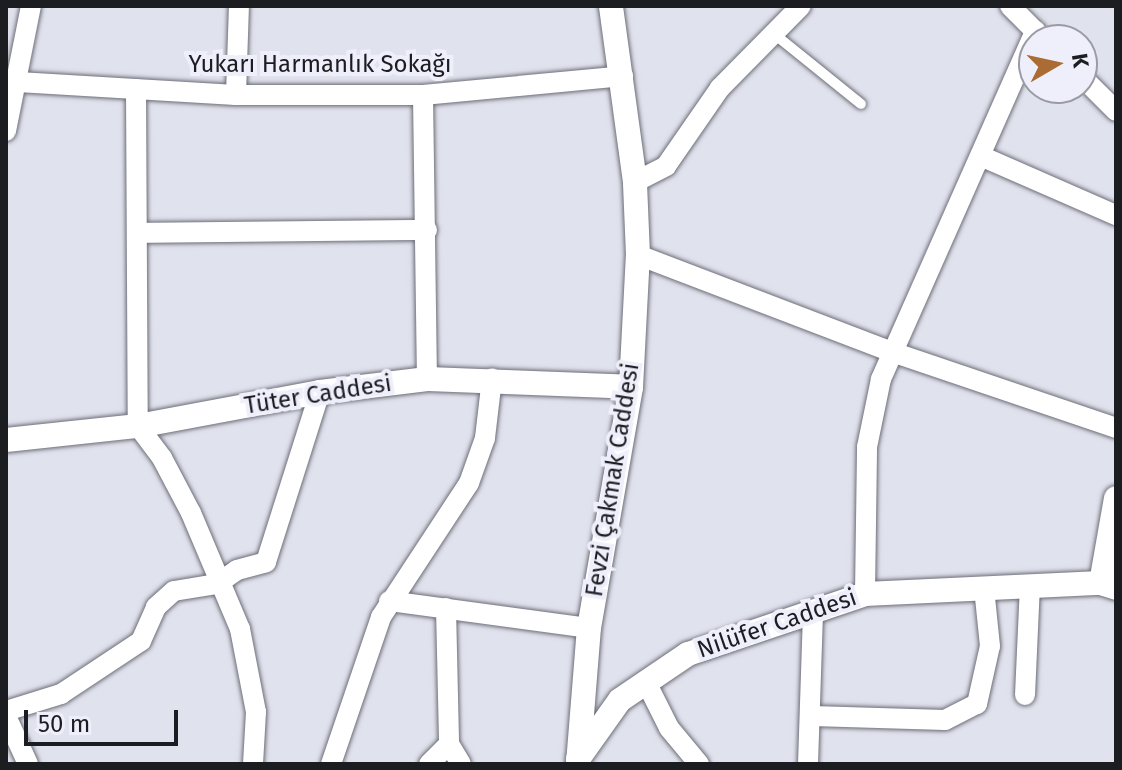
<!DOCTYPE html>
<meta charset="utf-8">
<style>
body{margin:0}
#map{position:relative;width:1122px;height:770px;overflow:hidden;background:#e0e2ed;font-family:"Fira Sans",sans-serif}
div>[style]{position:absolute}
.roads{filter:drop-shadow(0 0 2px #6c6e78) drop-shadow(0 0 2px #6c6e78)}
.service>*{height:10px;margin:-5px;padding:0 5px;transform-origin:5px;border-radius:5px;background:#fff}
.minor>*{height:20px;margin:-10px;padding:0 10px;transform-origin:10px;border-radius:10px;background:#fff}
.tertiary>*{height:24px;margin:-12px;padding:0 12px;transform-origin:12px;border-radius:12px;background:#fff}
span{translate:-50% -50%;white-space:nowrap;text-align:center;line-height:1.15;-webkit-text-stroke:8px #eeeffb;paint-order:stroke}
.street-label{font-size:24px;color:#1c1d21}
.frame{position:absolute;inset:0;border:8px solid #1c1d21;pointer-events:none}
.north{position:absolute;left:1018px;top:24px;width:80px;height:80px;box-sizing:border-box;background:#eeeffb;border:2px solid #9a9ba4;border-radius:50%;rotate:81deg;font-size:22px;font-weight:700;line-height:32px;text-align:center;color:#1c1d21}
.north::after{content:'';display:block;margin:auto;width:28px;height:36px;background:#aa6c32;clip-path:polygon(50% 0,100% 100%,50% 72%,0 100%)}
.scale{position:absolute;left:24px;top:710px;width:154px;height:36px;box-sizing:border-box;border:4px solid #1c1d21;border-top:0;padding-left:10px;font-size:24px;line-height:28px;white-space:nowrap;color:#1c1d21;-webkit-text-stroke:6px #eeeffb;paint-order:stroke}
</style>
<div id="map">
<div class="roads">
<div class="service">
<div style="left:773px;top:33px;width:113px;rotate:38.9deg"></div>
</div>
<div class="minor">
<div style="left:1010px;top:6px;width:48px;rotate:45deg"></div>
<div style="left:1082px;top:77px;width:48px;rotate:45deg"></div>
<div style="left:18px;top:82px;width:218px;rotate:3.4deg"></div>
<div style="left:236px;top:95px;width:187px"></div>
<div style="left:423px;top:95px;width:201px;rotate:-5.4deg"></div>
<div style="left:136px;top:89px;width:337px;rotate:89.7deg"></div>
<div style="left:138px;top:426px;width:40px;rotate:53deg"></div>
<div style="left:162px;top:458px;width:62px;rotate:62.2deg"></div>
<div style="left:191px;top:513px;width:126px;rotate:67.1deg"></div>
<div style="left:240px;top:629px;width:85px;rotate:79.1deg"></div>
<div style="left:256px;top:712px;width:52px;rotate:93.3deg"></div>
<div style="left:236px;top:95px;width:89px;rotate:-88.1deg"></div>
<div style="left:423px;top:95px;width:284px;rotate:89.2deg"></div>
<div style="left:6px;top:131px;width:127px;rotate:-78.7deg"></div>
<div style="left:983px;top:157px;width:145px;rotate:23.6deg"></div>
<div style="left:635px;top:182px;width:35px;rotate:-27deg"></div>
<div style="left:666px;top:166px;width:95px;rotate:-55.3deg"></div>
<div style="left:720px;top:88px;width:115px;rotate:-45.4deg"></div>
<div style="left:137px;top:233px;width:290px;rotate:-0.6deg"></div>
<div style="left:638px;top:255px;width:272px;rotate:20.9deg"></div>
<div style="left:892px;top:352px;width:237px;rotate:18.7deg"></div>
<div style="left:865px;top:594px;width:147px;rotate:-89.2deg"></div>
<div style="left:867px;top:447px;width:69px;rotate:-78.4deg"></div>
<div style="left:881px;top:379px;width:381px;rotate:-66.1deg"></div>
<div style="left:389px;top:601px;width:202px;rotate:7.7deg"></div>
<div style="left:446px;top:608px;width:136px;rotate:88.7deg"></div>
<div style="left:449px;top:744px;width:23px;rotate:59deg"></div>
<div style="left:646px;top:682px;width:51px;rotate:63.4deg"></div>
<div style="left:669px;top:728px;width:47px;rotate:50.2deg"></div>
<div style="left:1025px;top:695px;width:109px;rotate:-87.4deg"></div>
<div style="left:6px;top:711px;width:58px;rotate:-17.2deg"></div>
<div style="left:61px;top:694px;width:96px;rotate:-33.5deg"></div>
<div style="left:141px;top:641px;width:37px;rotate:-66deg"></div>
<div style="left:156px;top:607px;width:24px;rotate:-42deg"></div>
<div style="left:174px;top:591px;width:44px;rotate:-9.2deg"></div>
<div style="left:217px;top:584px;width:24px;rotate:-35deg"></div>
<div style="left:237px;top:570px;width:30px;rotate:-15deg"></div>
<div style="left:266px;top:562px;width:178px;rotate:-72.4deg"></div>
<div style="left:6px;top:716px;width:53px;rotate:65.4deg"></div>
<div style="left:812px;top:716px;width:133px;rotate:1.7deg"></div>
<div style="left:945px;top:720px;width:36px;rotate:-27deg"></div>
<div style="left:977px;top:704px;width:59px;rotate:-77.4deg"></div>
<div style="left:990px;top:646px;width:58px;rotate:-95.9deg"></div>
<div style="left:331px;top:764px;width:155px;rotate:-71.2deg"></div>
<div style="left:381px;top:617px;width:160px;rotate:-56.7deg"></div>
<div style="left:469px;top:483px;width:48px;rotate:-70.4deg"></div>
<div style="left:485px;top:438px;width:60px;rotate:-83.3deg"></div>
<div style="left:429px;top:764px;width:28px;rotate:-45deg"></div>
<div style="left:808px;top:764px;width:152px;rotate:-88.1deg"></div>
</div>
<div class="tertiary">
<div style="left:6px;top:440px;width:133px;rotate:-6.1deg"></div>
<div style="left:138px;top:426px;width:185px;rotate:-10.6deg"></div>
<div style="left:320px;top:392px;width:108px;rotate:-6.9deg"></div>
<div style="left:427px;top:379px;width:204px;rotate:2.2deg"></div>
<div style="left:1101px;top:583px;width:86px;rotate:-80deg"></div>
<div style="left:578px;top:759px;width:72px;rotate:-54.6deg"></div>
<div style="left:620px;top:700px;width:82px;rotate:-34.1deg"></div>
<div style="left:688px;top:654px;width:187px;rotate:-18.7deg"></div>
<div style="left:865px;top:594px;width:236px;rotate:-2.7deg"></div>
<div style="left:1101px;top:583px;width:16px;rotate:18deg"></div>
<div style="left:578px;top:764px;width:136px;rotate:-85.4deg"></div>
<div style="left:589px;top:628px;width:245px;rotate:-80.1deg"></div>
<div style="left:631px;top:387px;width:132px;rotate:-87deg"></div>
<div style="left:638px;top:255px;width:73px;rotate:-92.4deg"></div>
<div style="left:635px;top:182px;width:178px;rotate:-97.8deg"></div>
</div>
</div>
<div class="street-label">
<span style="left:320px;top:65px">Yukarı Harmanlık Sokağı</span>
<span style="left:318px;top:395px;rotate:-9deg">Tüter Caddesi</span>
<span style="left:613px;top:480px;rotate:-81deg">Fevzi Çakmak Caddesi</span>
<span style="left:777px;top:624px;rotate:-19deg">Nilüfer Caddesi</span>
</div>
<div class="frame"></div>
<div class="north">K</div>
<div class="scale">50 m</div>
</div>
